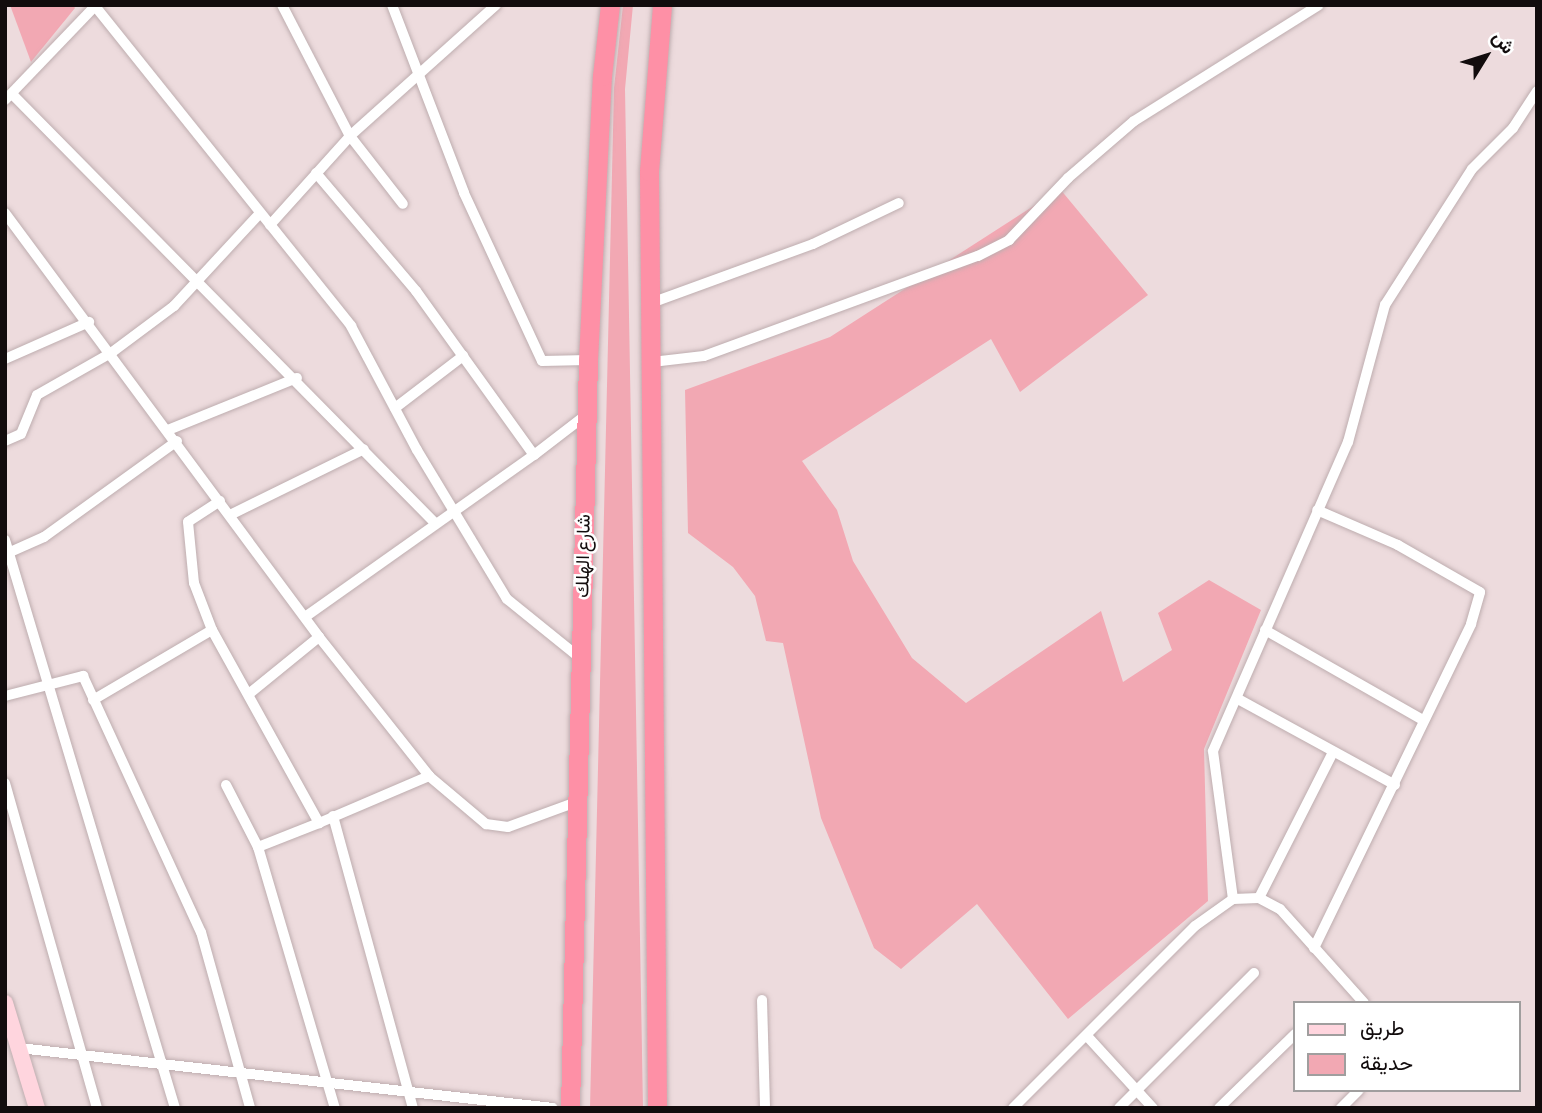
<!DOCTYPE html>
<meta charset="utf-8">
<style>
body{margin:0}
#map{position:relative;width:1542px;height:1113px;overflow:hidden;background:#eddbdd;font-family:"Sofia Sans Condensed",Vazirmatn,sans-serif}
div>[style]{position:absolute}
.green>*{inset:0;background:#f2a8b3}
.roads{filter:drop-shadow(0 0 2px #beadaf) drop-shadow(0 0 2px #beadaf)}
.minor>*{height:10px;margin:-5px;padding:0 5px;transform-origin:5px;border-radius:5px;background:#fff}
.secondary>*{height:16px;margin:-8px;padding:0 8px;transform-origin:8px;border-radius:8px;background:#ffd5de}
.trunk>*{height:19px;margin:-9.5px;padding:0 9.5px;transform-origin:9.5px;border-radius:9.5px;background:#fe90a6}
span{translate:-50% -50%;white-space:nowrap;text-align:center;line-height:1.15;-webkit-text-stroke:5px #fff;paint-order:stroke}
.street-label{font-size:19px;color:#120c0d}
.frame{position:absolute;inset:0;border:7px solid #120c0d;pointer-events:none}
.legend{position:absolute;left:1293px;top:1001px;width:228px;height:91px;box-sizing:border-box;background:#fff;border:2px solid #a09e9e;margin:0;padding:9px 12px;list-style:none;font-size:21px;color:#120c0d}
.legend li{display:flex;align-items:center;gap:14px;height:35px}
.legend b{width:35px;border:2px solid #a09e9e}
.north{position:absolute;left:1451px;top:21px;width:70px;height:70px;-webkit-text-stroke:5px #fff;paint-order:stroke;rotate:52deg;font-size:19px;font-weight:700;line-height:28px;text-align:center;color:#120c0d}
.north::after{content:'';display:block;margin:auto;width:24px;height:32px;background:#120c0d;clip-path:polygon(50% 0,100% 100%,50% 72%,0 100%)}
</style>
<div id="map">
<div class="green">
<div style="clip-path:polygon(10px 5px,73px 5px,75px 8px,31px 62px)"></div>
<div style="clip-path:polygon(623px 5px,633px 5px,625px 89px,643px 1108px,590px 1108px,614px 88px)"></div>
<div style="clip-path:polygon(1060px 189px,1148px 295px,1020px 392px,991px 339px,802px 461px,837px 510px,853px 561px,912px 658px,966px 703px,1101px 611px,1123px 682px,1172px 650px,1158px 613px,1209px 580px,1261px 610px,1204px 749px,1208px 901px,1068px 1019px,977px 904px,901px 969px,874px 948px,821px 818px,783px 643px,766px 641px,755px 596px,733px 567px,688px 533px,685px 390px,830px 337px)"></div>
</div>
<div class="roads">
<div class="minor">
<div style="left:282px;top:5px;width:148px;rotate:62.6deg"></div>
<div style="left:350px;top:136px;width:86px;rotate:52.1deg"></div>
<div style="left:392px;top:5px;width:201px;rotate:69deg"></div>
<div style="left:464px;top:193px;width:185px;rotate:65.1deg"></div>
<div style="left:542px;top:361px;width:46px;rotate:-1.2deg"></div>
<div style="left:95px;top:6px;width:410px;rotate:51.3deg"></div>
<div style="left:351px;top:326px;width:140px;rotate:62deg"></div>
<div style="left:417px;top:450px;width:174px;rotate:58.9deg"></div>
<div style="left:507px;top:599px;width:95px;rotate:39deg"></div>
<div style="left:12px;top:94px;width:601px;rotate:45.4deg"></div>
<div style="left:5px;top:100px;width:132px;rotate:-46.2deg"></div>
<div style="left:316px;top:173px;width:155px;rotate:49.7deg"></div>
<div style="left:416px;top:291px;width:202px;rotate:54.3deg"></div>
<div style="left:534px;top:455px;width:66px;rotate:-37.6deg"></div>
<div style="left:5px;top:213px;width:528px;rotate:53.48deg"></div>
<div style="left:319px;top:637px;width:177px;rotate:51.6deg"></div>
<div style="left:429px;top:776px;width:75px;rotate:40.1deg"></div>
<div style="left:486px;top:824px;width:22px;rotate:8deg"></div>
<div style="left:508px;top:827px;width:76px;rotate:-20.1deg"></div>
<div style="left:270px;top:225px;width:120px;rotate:-48deg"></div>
<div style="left:350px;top:136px;width:196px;rotate:-41.9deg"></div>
<div style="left:651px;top:303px;width:172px;rotate:-20deg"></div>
<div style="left:813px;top:244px;width:95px;rotate:-25.5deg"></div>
<div style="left:5px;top:359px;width:92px;rotate:-23.8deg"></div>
<div style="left:652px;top:362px;width:52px;rotate:-6.6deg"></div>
<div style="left:704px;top:356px;width:292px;rotate:-20.1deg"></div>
<div style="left:978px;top:256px;width:35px;rotate:-27deg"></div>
<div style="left:1009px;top:240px;width:86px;rotate:-46.4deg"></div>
<div style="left:1068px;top:178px;width:87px;rotate:-40.8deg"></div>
<div style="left:1134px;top:121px;width:218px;rotate:-32.1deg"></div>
<div style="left:395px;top:408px;width:86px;rotate:-37.4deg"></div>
<div style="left:168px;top:430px;width:139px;rotate:-22deg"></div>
<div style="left:5px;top:441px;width:17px;rotate:-24deg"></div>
<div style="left:21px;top:434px;width:42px;rotate:-67.7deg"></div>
<div style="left:37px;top:395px;width:85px;rotate:-29.6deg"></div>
<div style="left:111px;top:353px;width:79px;rotate:-36.7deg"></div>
<div style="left:174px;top:306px;width:127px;rotate:-47.2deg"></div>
<div style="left:220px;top:501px;width:38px;rotate:147deg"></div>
<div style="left:188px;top:522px;width:61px;rotate:84.4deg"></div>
<div style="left:194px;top:583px;width:50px;rotate:69deg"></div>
<div style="left:212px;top:630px;width:221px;rotate:61deg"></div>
<div style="left:319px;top:823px;width:120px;rotate:-23.1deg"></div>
<div style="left:230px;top:515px;width:149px;rotate:-26.2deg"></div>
<div style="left:5px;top:540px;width:593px;rotate:73.34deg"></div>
<div style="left:8px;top:553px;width:39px;rotate:-24deg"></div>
<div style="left:44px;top:537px;width:164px;rotate:-35.8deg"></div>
<div style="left:305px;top:617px;width:281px;rotate:-35.3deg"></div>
<div style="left:1265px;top:630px;width:182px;rotate:29.7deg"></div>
<div style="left:250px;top:693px;width:89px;rotate:-39.1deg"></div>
<div style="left:5px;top:696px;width:81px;rotate:-14.4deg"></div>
<div style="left:83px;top:676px;width:282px;rotate:65.3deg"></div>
<div style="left:201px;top:932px;width:183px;rotate:74.4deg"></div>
<div style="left:1238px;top:699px;width:179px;rotate:28.7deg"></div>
<div style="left:93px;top:700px;width:138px;rotate:-30.5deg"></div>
<div style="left:5px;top:783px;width:338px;rotate:74.2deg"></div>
<div style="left:226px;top:785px;width:70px;rotate:62.7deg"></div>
<div style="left:258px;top:847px;width:66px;rotate:-21.5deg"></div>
<div style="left:333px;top:816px;width:303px;rotate:74.7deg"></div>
<div style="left:258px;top:847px;width:272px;rotate:73.6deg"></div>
<div style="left:1259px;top:898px;width:164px;rotate:-63.1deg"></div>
<div style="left:1233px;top:899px;width:26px;rotate:-2deg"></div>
<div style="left:1259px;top:898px;width:24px;rotate:28deg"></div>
<div style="left:1280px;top:909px;width:126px;rotate:48.2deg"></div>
<div style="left:1314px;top:948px;width:360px;rotate:-64.1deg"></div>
<div style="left:1471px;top:624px;width:33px;rotate:-74deg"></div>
<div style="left:1480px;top:592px;width:95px;rotate:-150.2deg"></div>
<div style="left:1398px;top:545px;width:88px;rotate:-156.6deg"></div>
<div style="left:762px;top:1000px;width:108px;rotate:88.4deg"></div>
<div style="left:1087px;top:1036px;width:98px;rotate:47.5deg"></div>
<div style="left:19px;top:1048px;width:537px;rotate:6.41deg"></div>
<div style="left:1013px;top:1108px;width:257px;rotate:-45deg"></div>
<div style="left:1195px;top:926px;width:47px;rotate:-35.4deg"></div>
<div style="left:1233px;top:899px;width:149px;rotate:-97.7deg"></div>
<div style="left:1213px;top:751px;width:337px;rotate:-66.4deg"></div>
<div style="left:1348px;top:442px;width:142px;rotate:-74.9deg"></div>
<div style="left:1385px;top:305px;width:161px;rotate:-57.4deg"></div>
<div style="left:1472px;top:169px;width:58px;rotate:-45deg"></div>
<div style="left:1513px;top:128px;width:44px;rotate:-57deg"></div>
<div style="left:1119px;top:1108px;width:191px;rotate:-45deg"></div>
<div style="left:1219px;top:1108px;width:106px;rotate:-44.2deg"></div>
<div style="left:1341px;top:1108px;width:25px;rotate:-45deg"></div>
</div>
<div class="secondary">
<div style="left:5px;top:1003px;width:110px;rotate:73.1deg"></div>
</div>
<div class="trunk">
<div style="left:570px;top:1108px;width:748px;rotate:-88.62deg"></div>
<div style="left:588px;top:360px;width:284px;rotate:-87.2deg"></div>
<div style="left:602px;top:76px;width:71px;rotate:-83.6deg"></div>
<div style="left:657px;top:1108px;width:937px;rotate:-90.49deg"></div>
<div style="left:649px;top:171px;width:167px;rotate:-85.5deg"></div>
</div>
</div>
<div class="street-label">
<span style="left:584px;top:556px;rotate:-89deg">شارع الهلك</span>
</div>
<div class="frame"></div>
<ul class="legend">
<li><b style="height:9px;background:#ffd5de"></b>طريق</li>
<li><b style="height:19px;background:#f2a8b3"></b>حديقة</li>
</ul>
<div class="north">ش</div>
</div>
